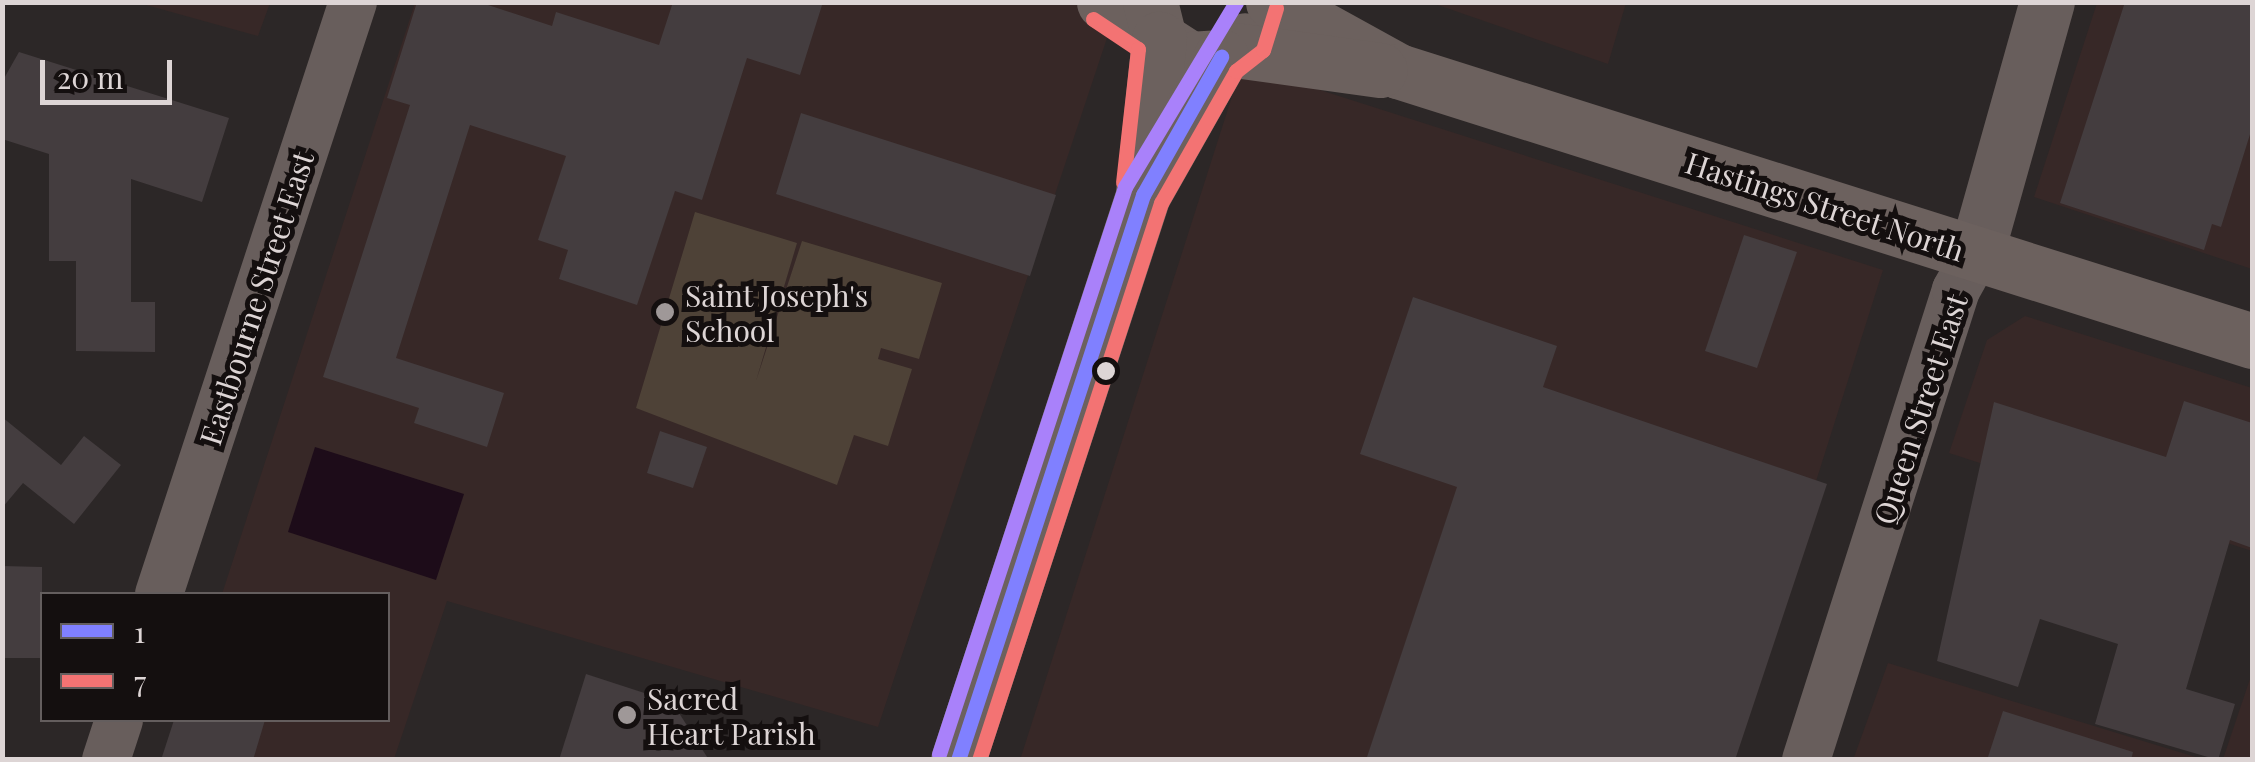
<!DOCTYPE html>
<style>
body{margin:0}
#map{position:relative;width:2255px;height:762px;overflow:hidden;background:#2c2727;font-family:"Playfair Display",serif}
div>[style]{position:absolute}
.built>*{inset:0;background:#372827}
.green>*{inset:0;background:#4e4237}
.water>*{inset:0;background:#1d0c19}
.building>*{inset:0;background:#443d3f}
.minor>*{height:48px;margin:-24px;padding:0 24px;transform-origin:24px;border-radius:24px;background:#685e5c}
.tertiary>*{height:55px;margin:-27.5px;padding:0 27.5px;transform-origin:27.5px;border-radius:27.5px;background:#685e5c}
.secondary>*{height:55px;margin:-27.5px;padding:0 27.5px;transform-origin:27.5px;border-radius:27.5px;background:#6c615e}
.bus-1>*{height:15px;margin:-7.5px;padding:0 7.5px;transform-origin:7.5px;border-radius:7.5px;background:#8080ff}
.bus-2>*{height:15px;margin:-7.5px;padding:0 7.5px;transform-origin:7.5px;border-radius:7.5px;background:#f37373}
.bus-3>*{height:15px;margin:-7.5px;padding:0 7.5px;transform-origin:7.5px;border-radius:7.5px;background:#a981fa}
.dots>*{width:28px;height:28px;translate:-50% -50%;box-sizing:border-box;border:5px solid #140f0f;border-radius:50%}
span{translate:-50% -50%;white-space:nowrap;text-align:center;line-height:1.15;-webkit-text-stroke:10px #140f0f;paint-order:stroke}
.street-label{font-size:30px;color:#ddd5d5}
.poi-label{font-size:30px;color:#ddd5d5}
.left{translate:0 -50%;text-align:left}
.frame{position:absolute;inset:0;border:5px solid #ddd5d5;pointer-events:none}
.legend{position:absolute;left:40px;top:592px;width:350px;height:130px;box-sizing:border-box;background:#140f0f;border:2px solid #645e5e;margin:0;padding:12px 18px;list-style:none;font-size:30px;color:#ddd5d5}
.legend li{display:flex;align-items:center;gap:20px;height:50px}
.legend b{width:50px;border:2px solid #645e5e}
.scale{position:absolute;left:40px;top:60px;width:132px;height:45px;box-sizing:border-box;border:5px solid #ddd5d5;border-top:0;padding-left:12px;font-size:30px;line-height:35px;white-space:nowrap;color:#ddd5d5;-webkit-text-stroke:8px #140f0f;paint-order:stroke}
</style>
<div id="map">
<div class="built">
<div style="clip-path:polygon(1068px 2px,1099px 12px,1110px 29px,878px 727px,447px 601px,394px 759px,168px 760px,181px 720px,388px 720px,388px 594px,222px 594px,415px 3px)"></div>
<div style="clip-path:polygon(139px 3px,270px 2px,270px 3px,258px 36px)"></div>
<div style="clip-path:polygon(1432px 3px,1626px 3px,1608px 64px)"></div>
<div style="clip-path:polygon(2097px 3px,2252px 3px,2252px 269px,2034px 197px)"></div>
<div style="clip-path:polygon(1242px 65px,1883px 270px,1728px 759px,1020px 760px)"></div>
<div style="clip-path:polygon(2025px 316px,2252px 388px,2252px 551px,1949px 453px,1987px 340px)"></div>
<div style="clip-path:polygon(1888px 663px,2202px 759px,1853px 760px)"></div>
<div style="clip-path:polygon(2252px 673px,2252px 759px,2223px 759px)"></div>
</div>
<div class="green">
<div style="clip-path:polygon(695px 212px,797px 243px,756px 381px,802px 241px,942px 283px,919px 359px,881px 348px,878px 359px,912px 369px,888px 446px,854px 435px,837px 485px,636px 408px)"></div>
</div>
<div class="water">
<div style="clip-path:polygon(315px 447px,464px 494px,436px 580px,288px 532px)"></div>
</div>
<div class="building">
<div style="clip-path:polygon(417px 2px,479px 2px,552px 26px,556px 12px,659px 45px,673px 2px,823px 2px,800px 75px,747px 58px,702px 200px,675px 191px,637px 305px,559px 279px,568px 250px,538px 240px,566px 156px,470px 125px,396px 358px,504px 393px,487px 447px,414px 423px,419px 408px,323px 377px,410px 105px,387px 98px)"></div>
<div style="clip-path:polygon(2125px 2px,2252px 2px,2252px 128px,2221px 227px,2212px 224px,2204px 250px,2060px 203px)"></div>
<div style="clip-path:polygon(19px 52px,229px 118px,202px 202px,131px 179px,131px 302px,155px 302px,155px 352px,76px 351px,76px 261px,49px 261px,49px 154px,2px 139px,2px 82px)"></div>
<div style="clip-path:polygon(801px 113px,1056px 195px,1030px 276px,776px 194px)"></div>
<div style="clip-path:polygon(1744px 235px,1797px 252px,1757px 368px,1705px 351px)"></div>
<div style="clip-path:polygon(1413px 297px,1557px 346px,1543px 387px,1827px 484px,1735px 760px,1366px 760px,1457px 487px,1360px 454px)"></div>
<div style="clip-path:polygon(2184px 401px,2252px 423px,2252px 548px,2230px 540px,2186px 689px,2235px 704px,2218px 760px,2095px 724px,2118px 644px,2040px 619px,2018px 687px,1937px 661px,1994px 402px,2166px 457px)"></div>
<div style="clip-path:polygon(2px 417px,61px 465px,84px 436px,121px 465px,74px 524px,23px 483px,2px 508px)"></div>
<div style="clip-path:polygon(660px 431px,707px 447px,693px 488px,647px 473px)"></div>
<div style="clip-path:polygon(2px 566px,42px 567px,42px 658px,2px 658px)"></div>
<div style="clip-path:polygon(586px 674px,672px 702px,709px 760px,559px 760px)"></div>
<div style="clip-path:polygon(2003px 711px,2133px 752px,2131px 760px,1987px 760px)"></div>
<div style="clip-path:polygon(174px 720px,265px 720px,253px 760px,161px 760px)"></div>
</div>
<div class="minor">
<div style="left:159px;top:594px;width:623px;rotate:-71.86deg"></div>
<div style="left:106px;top:760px;width:42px;rotate:-72deg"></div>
<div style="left:1806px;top:760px;width:493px;rotate:-72.3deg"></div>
<div style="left:1956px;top:290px;width:41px;rotate:-60.9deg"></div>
</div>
<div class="tertiary">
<div style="left:1976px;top:254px;width:262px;rotate:-74.3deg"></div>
</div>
<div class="secondary">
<div style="left:1104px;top:2px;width:56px;rotate:27.5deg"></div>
<div style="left:1150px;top:2px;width:38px;rotate:76deg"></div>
<div style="left:1159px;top:39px;width:37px;rotate:33deg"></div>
<div style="left:1190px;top:59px;width:31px;rotate:-4deg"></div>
<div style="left:1221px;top:57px;width:29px;rotate:-35deg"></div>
<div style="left:1273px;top:2px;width:143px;rotate:28.9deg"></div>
<div style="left:1398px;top:71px;width:896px;rotate:17.54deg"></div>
<div style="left:1235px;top:50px;width:146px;rotate:7.9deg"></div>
<div style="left:1143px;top:192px;width:154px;rotate:-84deg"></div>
<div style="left:958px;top:760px;width:595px;rotate:-71.87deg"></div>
<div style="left:1143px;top:195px;width:159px;rotate:-60.5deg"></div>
</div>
<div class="bus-1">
<div style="left:958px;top:760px;width:595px;rotate:-71.87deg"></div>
<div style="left:1143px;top:195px;width:159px;rotate:-60.5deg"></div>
</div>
<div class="bus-2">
<div style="left:1093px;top:19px;width:54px;rotate:33.7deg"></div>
<div style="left:1138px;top:49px;width:134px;rotate:96.4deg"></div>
<div style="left:979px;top:760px;width:586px;rotate:-71.91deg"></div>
<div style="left:1161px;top:203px;width:152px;rotate:-60.4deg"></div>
<div style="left:1236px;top:71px;width:34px;rotate:-38deg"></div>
<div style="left:1263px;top:50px;width:44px;rotate:-72.8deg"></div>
</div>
<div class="bus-3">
<div style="left:939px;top:754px;width:597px;rotate:-71.84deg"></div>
<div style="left:1125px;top:187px;width:216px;rotate:-59deg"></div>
</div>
<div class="dots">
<div style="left:665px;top:312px;background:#9f9898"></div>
<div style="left:1106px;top:371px;background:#ddd5d5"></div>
<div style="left:627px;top:715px;background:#9f9898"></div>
</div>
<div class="street-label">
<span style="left:1825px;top:206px;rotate:18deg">Hastings Street North</span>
<span style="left:256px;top:298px;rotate:-72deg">Eastbourne Street East</span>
<span style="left:1920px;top:409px;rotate:-72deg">Queen Street East</span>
</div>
<div class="poi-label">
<span class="left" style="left:685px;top:312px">Saint Joseph's<br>School</span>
<span class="left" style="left:647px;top:715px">Sacred<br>Heart Parish</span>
</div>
<div class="frame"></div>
<ul class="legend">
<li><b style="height:12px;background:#8080ff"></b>1</li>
<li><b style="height:12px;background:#f37373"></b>7</li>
</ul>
<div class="scale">20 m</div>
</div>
